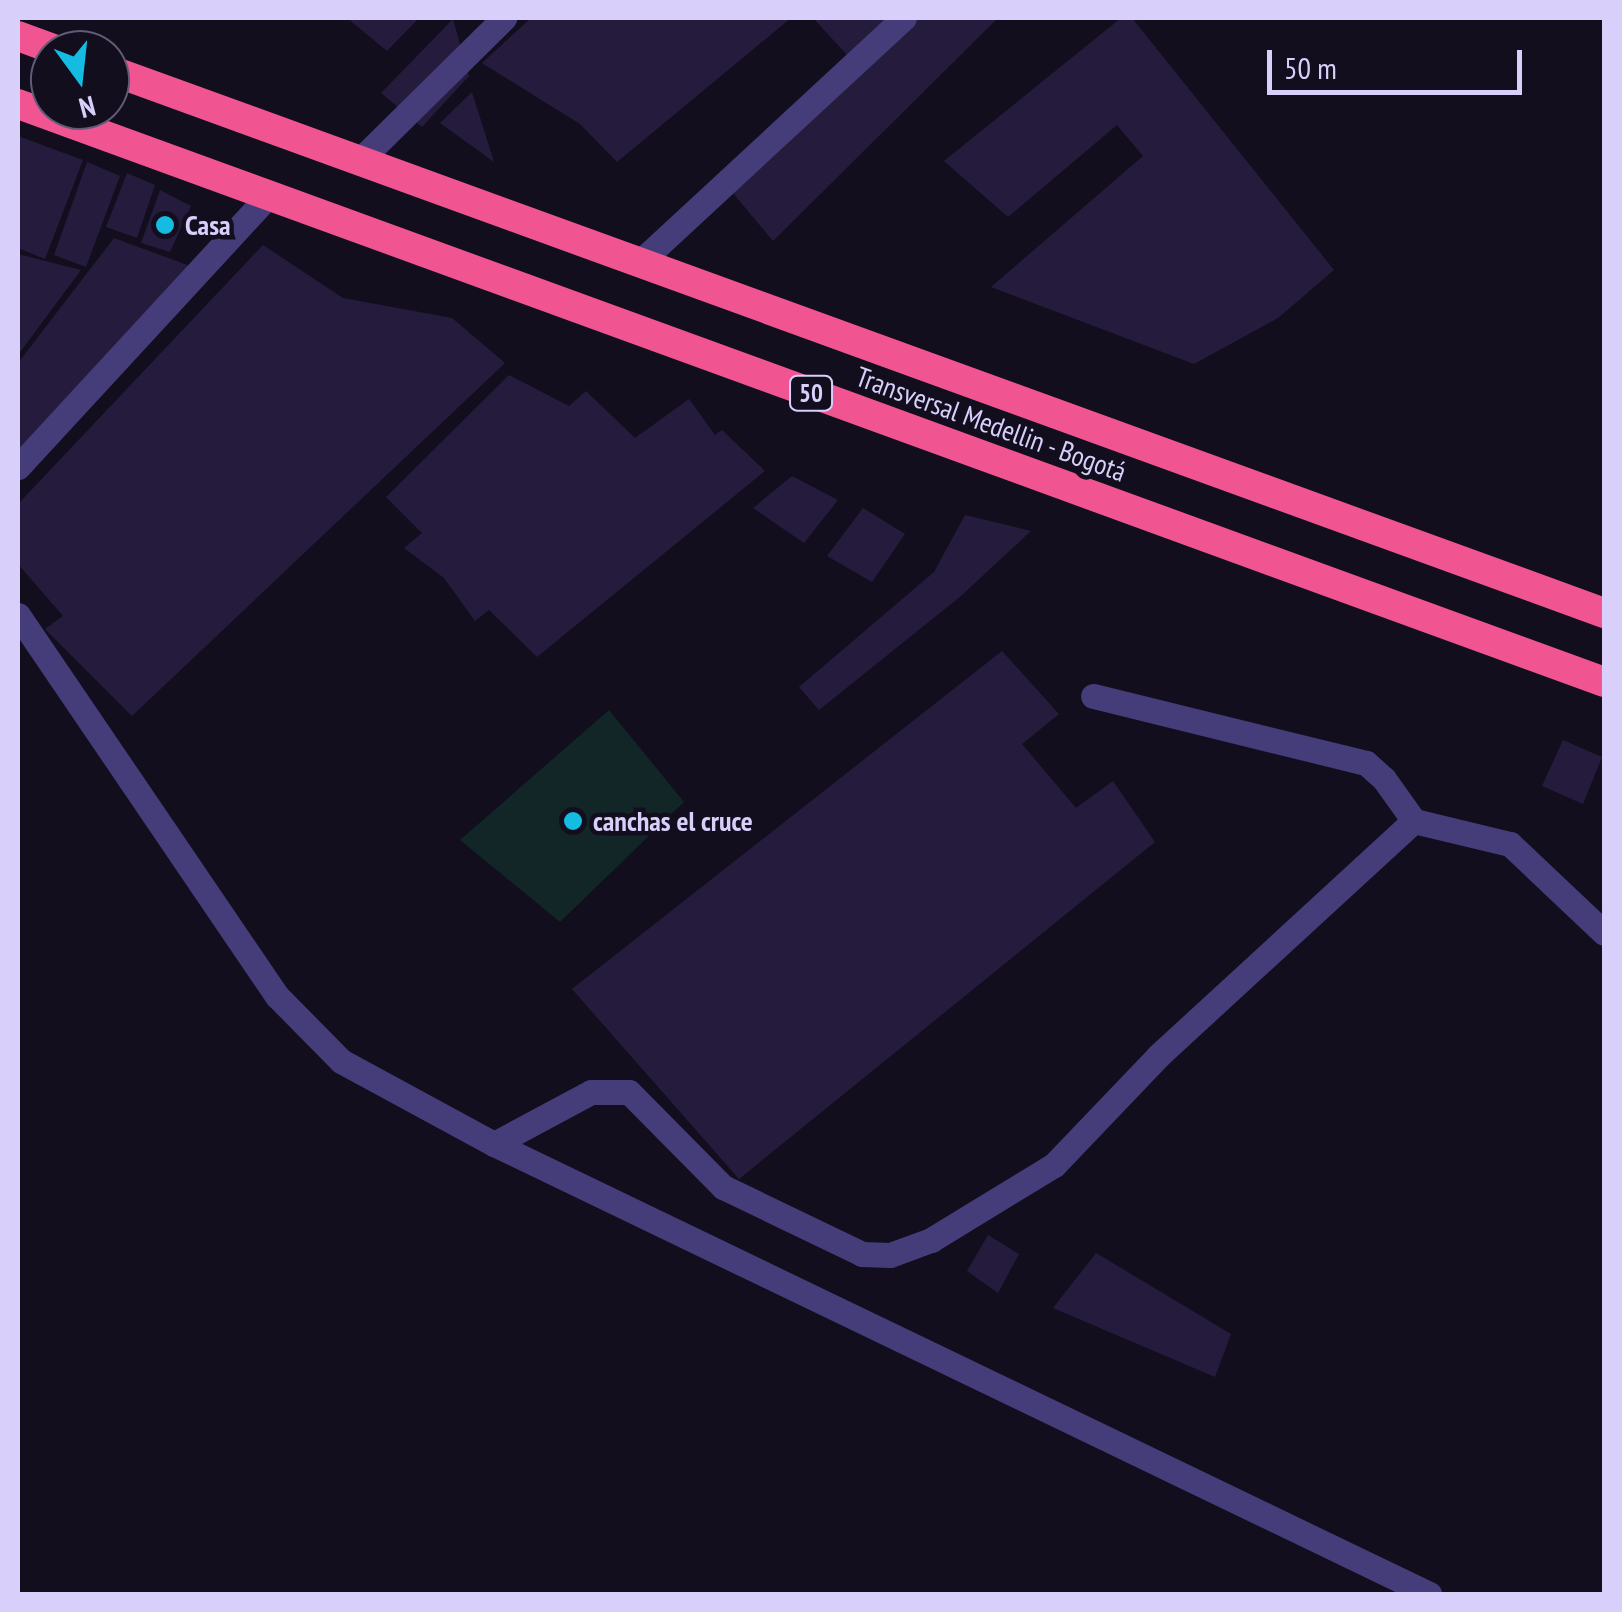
<!DOCTYPE html>
<meta charset="utf-8">
<style>
body{margin:0}
#map{position:relative;width:1622px;height:1612px;overflow:hidden;background:#120e1e;font-family:"PT Sans Narrow",sans-serif}
div>[style]{position:absolute}
.green>*{inset:0;background:#122627}
.building>*{inset:0;background:#251c3d}
.minor>*{height:25px;margin:-12.5px;padding:0 12.5px;transform-origin:12.5px;border-radius:12.5px;background:#453d79}
.highway>*{height:30px;margin:-15px;padding:0 15px;transform-origin:15px;border-radius:15px;background:#f05592}
.dots>*{width:28px;height:28px;translate:-50% -50%;box-sizing:border-box;border:5px solid #120e1e;border-radius:50%}
span{translate:-50% -50%;white-space:nowrap;text-align:center;line-height:1.15;-webkit-text-stroke:9px #120e1e;paint-order:stroke}
.shield-label span{padding:2px 8px;background:#120e1e;border:2px solid;border-radius:8px;-webkit-text-stroke-width:0}
.shield-label{font-size:25px;color:#d8cffb;font-weight:700}
.poi-label{font-size:28px;color:#d8cffb;font-weight:700}
.left{translate:0 -50%;text-align:left}
.street-label{font-size:28px;color:#d8cffb}
.frame{position:absolute;inset:0;border:20px solid #d8cffb;pointer-events:none}
.north{position:absolute;left:30px;top:30px;width:100px;height:100px;box-sizing:border-box;background:#120e1e;border:2px solid #615b76;border-radius:50%;rotate:165deg;font-size:28px;font-weight:700;line-height:40px;text-align:center;color:#d8cffb}
.north::after{content:'';display:block;margin:auto;width:35px;height:45px;background:#14bce2;clip-path:polygon(50% 0,100% 100%,50% 72%,0 100%)}
.scale{position:absolute;left:1267px;top:50px;width:255px;height:45px;box-sizing:border-box;border:5px solid #d8cffb;border-top:0;padding-left:12px;font-size:30px;line-height:35px;white-space:nowrap;color:#d8cffb;-webkit-text-stroke:8px #120e1e;paint-order:stroke}
</style>
<div id="map">
<div class="green">
<div style="clip-path:polygon(609px 710px,684px 802px,560px 922px,460px 840px)"></div>
</div>
<div class="building">
<div style="clip-path:polygon(347px 18px,419px 18px,387px 51px)"></div>
<div style="clip-path:polygon(531px 18px,791px 18px,617px 162px,580px 124px,482px 63px)"></div>
<div style="clip-path:polygon(813px 18px,888px 18px,847px 55px)"></div>
<div style="clip-path:polygon(918px 18px,998px 18px,773px 241px,732px 192px)"></div>
<div style="clip-path:polygon(1121px 18px,1132px 18px,1334px 270px,1278px 318px,1194px 364px,991px 287px,1143px 156px,1117px 125px,1008px 217px,944px 161px)"></div>
<div style="clip-path:polygon(453px 19px,469px 76px,422px 127px,381px 93px)"></div>
<div style="clip-path:polygon(472px 92px,494px 162px,440px 123px)"></div>
<div style="clip-path:polygon(18px 136px,83px 160px,45px 259px,18px 248px)"></div>
<div style="clip-path:polygon(87px 162px,120px 176px,86px 267px,54px 255px)"></div>
<div style="clip-path:polygon(127px 173px,155px 185px,137px 238px,106px 227px)"></div>
<div style="clip-path:polygon(160px 190px,191px 206px,170px 252px,141px 243px)"></div>
<div style="clip-path:polygon(114px 238px,190px 266px,18px 457px,18px 363px)"></div>
<div style="clip-path:polygon(263px 245px,343px 298px,452px 318px,505px 363px,132px 716px,45px 629px,63px 616px,18px 564px,18px 504px)"></div>
<div style="clip-path:polygon(18px 254px,81px 270px,18px 355px)"></div>
<div style="clip-path:polygon(509px 375px,569px 406px,586px 391px,635px 438px,689px 399px,715px 435px,722px 430px,765px 471px,537px 657px,489px 610px,475px 621px,444px 578px,404px 548px,422px 533px,386px 497px)"></div>
<div style="clip-path:polygon(792px 476px,838px 500px,804px 543px,753px 508px)"></div>
<div style="clip-path:polygon(863px 508px,905px 534px,872px 582px,827px 556px)"></div>
<div style="clip-path:polygon(965px 515px,1031px 531px,961px 596px,819px 710px,799px 687px,934px 572px)"></div>
<div style="clip-path:polygon(1002px 651px,1059px 714px,1022px 744px,1076px 808px,1113px 781px,1155px 842px,739px 1179px,572px 989px)"></div>
<div style="clip-path:polygon(1563px 740px,1602px 757px,1583px 804px,1542px 786px)"></div>
<div style="clip-path:polygon(988px 1235px,1019px 1254px,998px 1293px,967px 1271px)"></div>
<div style="clip-path:polygon(1096px 1253px,1231px 1334px,1215px 1377px,1053px 1308px)"></div>
</div>
<div class="minor">
<div style="left:359px;top:161px;width:204px;rotate:-44.6deg"></div>
<div style="left:639px;top:263px;width:361px;rotate:-42.8deg"></div>
<div style="left:18px;top:467px;width:369px;rotate:-47.3deg"></div>
<div style="left:18px;top:615px;width:461px;rotate:55.8deg"></div>
<div style="left:277px;top:996px;width:91px;rotate:45.4deg"></div>
<div style="left:341px;top:1061px;width:174px;rotate:28.5deg"></div>
<div style="left:494px;top:1144px;width:1038px;rotate:25.7deg"></div>
<div style="left:1414px;top:821px;width:99px;rotate:13.5deg"></div>
<div style="left:1510px;top:844px;width:129px;rotate:43.4deg"></div>
<div style="left:494px;top:1144px;width:110px;rotate:-28.2deg"></div>
<div style="left:591px;top:1092px;width:38px"></div>
<div style="left:629px;top:1092px;width:134px;rotate:45.3deg"></div>
<div style="left:723px;top:1187px;width:154px;rotate:25.7deg"></div>
<div style="left:862px;top:1254px;width:28px;rotate:2deg"></div>
<div style="left:890px;top:1255px;width:44px;rotate:-20.1deg"></div>
<div style="left:931px;top:1240px;width:144px;rotate:-31.4deg"></div>
<div style="left:1054px;top:1165px;width:151px;rotate:-46.3deg"></div>
<div style="left:1158px;top:1056px;width:348px;rotate:-42.6deg"></div>
<div style="left:1414px;top:821px;width:52px;rotate:-125.5deg"></div>
<div style="left:1384px;top:779px;width:24px;rotate:-138deg"></div>
<div style="left:1366px;top:763px;width:281px;rotate:-166.2deg"></div>
</div>
<div class="highway">
<div style="left:18px;top:36px;width:40px;rotate:20.2deg"></div>
<div style="left:110px;top:70px;width:1590px;rotate:19.97deg"></div>
<div style="left:18px;top:104px;width:1688px;rotate:20.02deg"></div>
</div>
<div class="dots">
<div style="left:165px;top:225px;background:#14bce2"></div>
<div style="left:573px;top:821px;background:#14bce2"></div>
</div>
<div class="shield-label">
<span style="left:811px;top:393px">50</span>
</div>
<div class="poi-label">
<span class="left" style="left:185px;top:225px">Casa</span>
<span class="left" style="left:593px;top:821px">canchas el cruce</span>
</div>
<div class="street-label">
<span style="left:991px;top:424px;rotate:20deg">Transversal Medellin - Bogotá</span>
</div>
<div class="frame"></div>
<div class="north">N</div>
<div class="scale">50 m</div>
</div>
